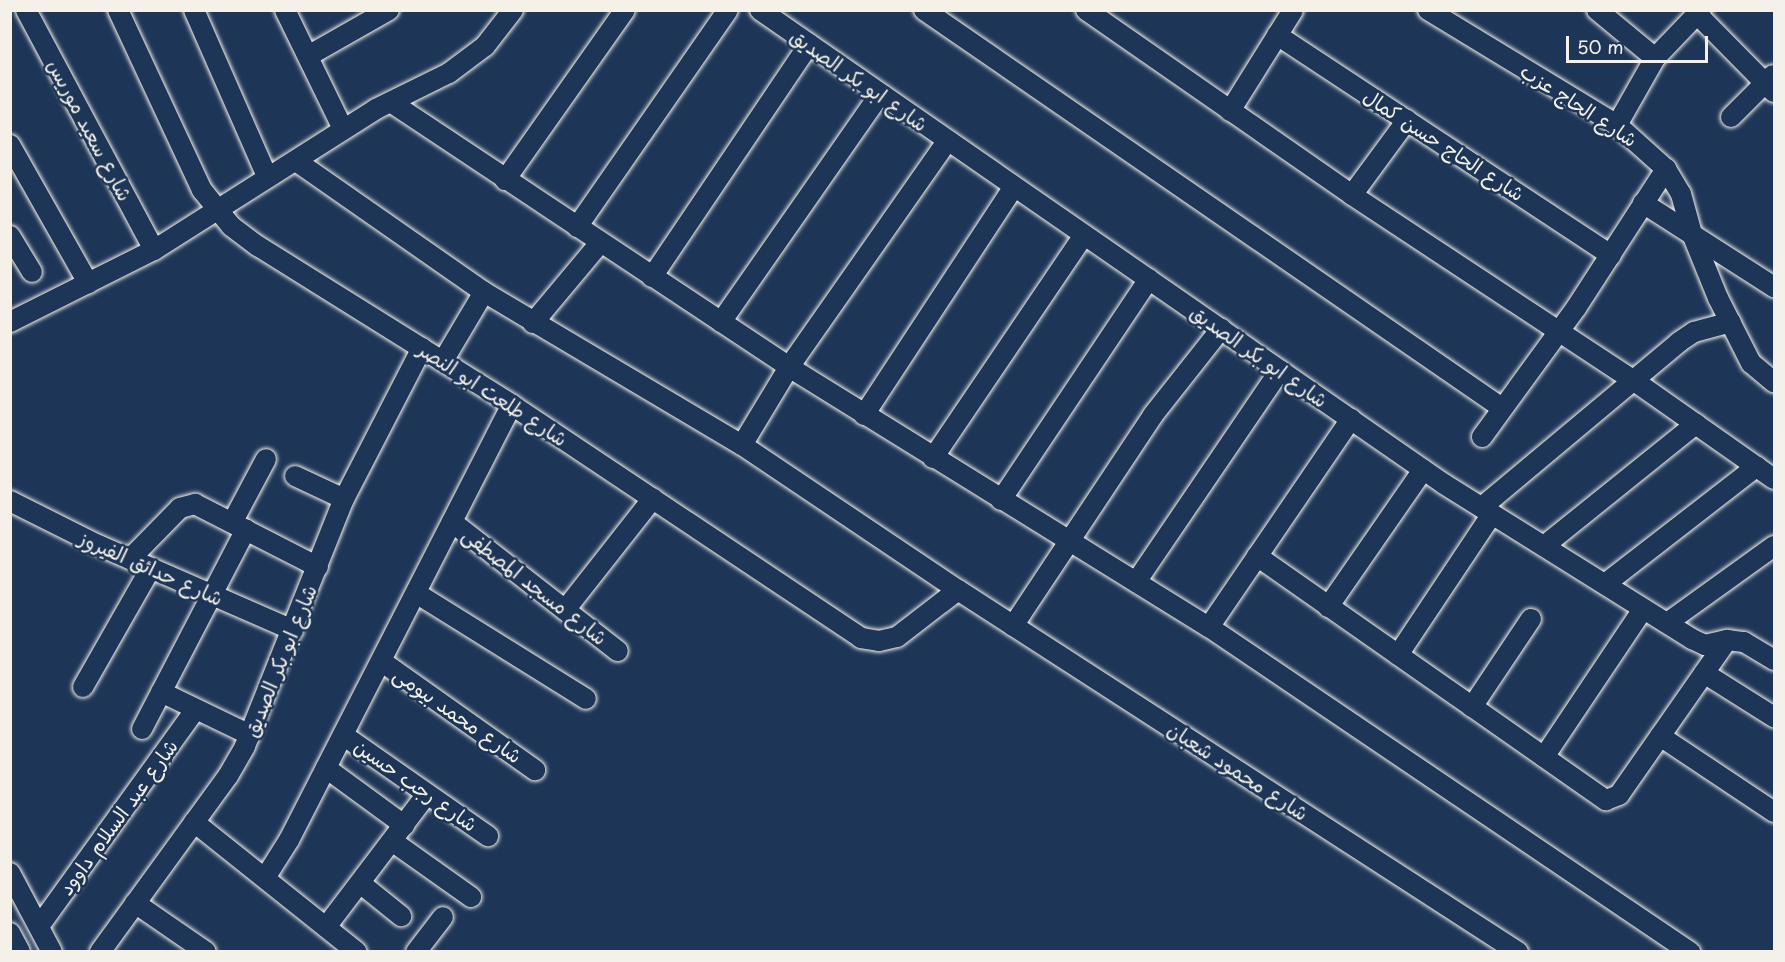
<!DOCTYPE html>
<meta charset="utf-8">
<style>
body{margin:0}
#map{position:relative;width:1785px;height:962px;overflow:hidden;background:#1d3557;font-family:"Playpen Sans","Playpen Sans Arabic",sans-serif}
div>[style]{position:absolute}
.roads{filter:drop-shadow(0 0 2px #f4f1e8) drop-shadow(0 0 2px #f4f1e8)}
.minor>*{height:20px;margin:-10px;padding:0 10px;transform-origin:10px;border-radius:10px;background:#1d3557}
span{translate:-50% -50%;white-space:nowrap;text-align:center;line-height:1.15;-webkit-text-stroke:5px #1d3557;paint-order:stroke}
.street-label{font-size:20px;color:#f4f1e8}
.frame{position:absolute;inset:0;border:12px solid #f4f1e8;pointer-events:none}
.scale{position:absolute;left:1566px;top:36px;width:142px;height:27px;box-sizing:border-box;border:3px solid #f4f1e8;border-top:0;padding-left:8px;font-size:18px;line-height:21px;white-space:nowrap;color:#f4f1e8;-webkit-text-stroke:4px #1d3557;paint-order:stroke}
</style>
<div id="map">
<div class="roads">
<div class="minor">
<div style="left:26px;top:10px;width:272px;rotate:61.9deg"></div>
<div style="left:118px;top:10px;width:199px;rotate:65deg"></div>
<div style="left:202px;top:190px;width:46px;rotate:51.1deg"></div>
<div style="left:231px;top:226px;width:34px;rotate:37deg"></div>
<div style="left:258px;top:246px;width:300px;rotate:32deg"></div>
<div style="left:512px;top:405px;width:420px;rotate:33.7deg"></div>
<div style="left:861px;top:638px;width:18px;rotate:9deg"></div>
<div style="left:879px;top:641px;width:18px;rotate:-13deg"></div>
<div style="left:897px;top:637px;width:77px;rotate:-37.6deg"></div>
<div style="left:194px;top:10px;width:181px;rotate:66.3deg"></div>
<div style="left:285px;top:10px;width:132px;rotate:64deg"></div>
<div style="left:760px;top:10px;width:832px;rotate:34.72deg"></div>
<div style="left:1444px;top:484px;width:292px;rotate:32deg"></div>
<div style="left:1692px;top:639px;width:14px;rotate:25deg"></div>
<div style="left:1705px;top:645px;width:23px;rotate:-13deg"></div>
<div style="left:1727px;top:640px;width:17px;rotate:7deg"></div>
<div style="left:1744px;top:642px;width:35px;rotate:31deg"></div>
<div style="left:924px;top:10px;width:702px;rotate:34.55deg"></div>
<div style="left:1086px;top:10px;width:324px;rotate:34.8deg"></div>
<div style="left:1352px;top:195px;width:336px;rotate:33.4deg"></div>
<div style="left:1633px;top:380px;width:172px;rotate:35.1deg"></div>
<div style="left:1428px;top:10px;width:221px;rotate:31.3deg"></div>
<div style="left:1617px;top:125px;width:66px;rotate:41.9deg"></div>
<div style="left:1666px;top:169px;width:29px;rotate:59deg"></div>
<div style="left:1681px;top:194px;width:41px;rotate:74.6deg"></div>
<div style="left:1692px;top:234px;width:69px;rotate:67.9deg"></div>
<div style="left:1718px;top:298px;width:73px;rotate:63.1deg"></div>
<div style="left:1751px;top:363px;width:30px;rotate:40deg"></div>
<div style="left:1597px;top:10px;width:75px;rotate:39.6deg"></div>
<div style="left:1698px;top:15px;width:108px;rotate:45.4deg"></div>
<div style="left:1277px;top:35px;width:400px;rotate:33.4deg"></div>
<div style="left:308px;top:56px;width:93px;rotate:-29.6deg"></div>
<div style="left:392px;top:103px;width:477px;rotate:33.6deg"></div>
<div style="left:789px;top:367px;width:494px;rotate:31.8deg"></div>
<div style="left:1209px;top:627px;width:581px;rotate:34.05deg"></div>
<div style="left:1230px;top:111px;width:119px;rotate:-58deg"></div>
<div style="left:1731px;top:117px;width:59px;rotate:-45deg"></div>
<div style="left:1617px;top:125px;width:77px;rotate:-60.4deg"></div>
<div style="left:1655px;top:58px;width:66px;rotate:-46.2deg"></div>
<div style="left:10px;top:145px;width:159px;rotate:60.5deg"></div>
<div style="left:296px;top:161px;width:229px;rotate:34.9deg"></div>
<div style="left:484px;top:292px;width:300px;rotate:30.7deg"></div>
<div style="left:742px;top:445px;width:260px;rotate:33.9deg"></div>
<div style="left:958px;top:590px;width:667px;rotate:32.88deg"></div>
<div style="left:505px;top:180px;width:208px;rotate:-54.8deg"></div>
<div style="left:1352px;top:195px;width:93px;rotate:-53.7deg"></div>
<div style="left:1643px;top:203px;width:156px;rotate:32.7deg"></div>
<div style="left:577px;top:227px;width:264px;rotate:-55.2deg"></div>
<div style="left:10px;top:236px;width:42px;rotate:58.6deg"></div>
<div style="left:652px;top:277px;width:281px;rotate:-56deg"></div>
<div style="left:10px;top:322px;width:161px;rotate:-26.6deg"></div>
<div style="left:154px;top:250px;width:263px;rotate:-32.4deg"></div>
<div style="left:376px;top:109px;width:81px;rotate:-26.3deg"></div>
<div style="left:449px;top:73px;width:45px;rotate:-36.9deg"></div>
<div style="left:485px;top:46px;width:46px;rotate:-52.1deg"></div>
<div style="left:721px;top:322px;width:278px;rotate:-55.1deg"></div>
<div style="left:533px;top:323px;width:104px;rotate:-50.1deg"></div>
<div style="left:443px;top:361px;width:80px;rotate:-59.3deg"></div>
<div style="left:864px;top:415px;width:273px;rotate:-56.7deg"></div>
<div style="left:1482px;top:437px;width:160px;rotate:-53.9deg"></div>
<div style="left:1576px;top:308px;width:166px;rotate:-57.1deg"></div>
<div style="left:742px;top:445px;width:91px;rotate:-58.9deg"></div>
<div style="left:789px;top:367px;width:276px;rotate:-55deg"></div>
<div style="left:933px;top:458px;width:269px;rotate:-55.9deg"></div>
<div style="left:295px;top:476px;width:54px;rotate:25.1deg"></div>
<div style="left:1001px;top:500px;width:266px;rotate:-56.2deg"></div>
<div style="left:10px;top:501px;width:98px;rotate:26.6deg"></div>
<div style="left:98px;top:545px;width:213px;rotate:23.6deg"></div>
<div style="left:1482px;top:507px;width:257px;rotate:-39.9deg"></div>
<div style="left:1679px;top:342px;width:18px;rotate:-34deg"></div>
<div style="left:1694px;top:332px;width:38px;rotate:-15deg"></div>
<div style="left:233px;top:521px;width:70px;rotate:-62deg"></div>
<div style="left:452px;top:522px;width:210px;rotate:37.9deg"></div>
<div style="left:1544px;top:546px;width:195px;rotate:-38.8deg"></div>
<div style="left:1257px;top:556px;width:426px;rotate:35deg"></div>
<div style="left:1606px;top:800px;width:14px;rotate:-21deg"></div>
<div style="left:1619px;top:795px;width:189px;rotate:-55.1deg"></div>
<div style="left:130px;top:559px;width:71px;rotate:-45.6deg"></div>
<div style="left:180px;top:508px;width:16px;rotate:-15deg"></div>
<div style="left:195px;top:504px;width:138px;rotate:27.1deg"></div>
<div style="left:1136px;top:582px;width:256px;rotate:-55.8deg"></div>
<div style="left:1605px;top:584px;width:192px;rotate:-37.8deg"></div>
<div style="left:416px;top:593px;width:200px;rotate:31.9deg"></div>
<div style="left:1328px;top:607px;width:167px;rotate:-55.3deg"></div>
<div style="left:565px;top:610px;width:142px;rotate:-51.8deg"></div>
<div style="left:1667px;top:623px;width:132px;rotate:-35.7deg"></div>
<div style="left:1013px;top:626px;width:253px;rotate:-56.4deg"></div>
<div style="left:1153px;top:415px;width:110px;rotate:-51.7deg"></div>
<div style="left:1209px;top:627px;width:252px;rotate:-55.7deg"></div>
<div style="left:1398px;top:655px;width:169px;rotate:-56.3deg"></div>
<div style="left:381px;top:661px;width:189px;rotate:35.3deg"></div>
<div style="left:1704px;top:673px;width:83px;rotate:32.2deg"></div>
<div style="left:83px;top:687px;width:137px;rotate:-60.3deg"></div>
<div style="left:161px;top:692px;width:99px;rotate:25.8deg"></div>
<div style="left:1472px;top:707px;width:106px;rotate:-56.2deg"></div>
<div style="left:142px;top:729px;width:225px;rotate:-62.5deg"></div>
<div style="left:343px;top:735px;width:177px;rotate:34.9deg"></div>
<div style="left:1660px;top:736px;width:137px;rotate:33.7deg"></div>
<div style="left:1544px;top:757px;width:178px;rotate:-56.2deg"></div>
<div style="left:326px;top:768px;width:97px;rotate:36.2deg"></div>
<div style="left:194px;top:822px;width:208px;rotate:38.6deg"></div>
<div style="left:392px;top:841px;width:97px;rotate:35.3deg"></div>
<div style="left:10px;top:873px;width:89px;rotate:62deg"></div>
<div style="left:265px;top:878px;width:45px;rotate:-57.7deg"></div>
<div style="left:289px;top:840px;width:489px;rotate:-62.9deg"></div>
<div style="left:360px;top:883px;width:53px;rotate:38.8deg"></div>
<div style="left:135px;top:903px;width:86px;rotate:34.6deg"></div>
<div style="left:40px;top:925px;width:266px;rotate:-54.2deg"></div>
<div style="left:326px;top:927px;width:167px;rotate:-52.8deg"></div>
<div style="left:10px;top:933px;width:21px;rotate:62deg"></div>
<div style="left:100px;top:952px;width:218px;rotate:-54deg"></div>
<div style="left:228px;top:776px;width:34px;rotate:-60deg"></div>
<div style="left:245px;top:746px;width:266px;rotate:-68.2deg"></div>
<div style="left:344px;top:499px;width:170px;rotate:-62.7deg"></div>
<div style="left:416px;top:952px;width:44px;rotate:-52.4deg"></div>
</div>
</div>
<div class="street-label">
<span style="left:859px;top:80px;rotate:35deg">شارع ابو بكر الصديق</span>
<span style="left:1579px;top:105px;rotate:33deg">شارع الحاج عزب</span>
<span style="left:90px;top:130px;rotate:62deg">شارع سعيد موريس</span>
<span style="left:1444px;top:145px;rotate:33deg">شارع الحاج حسن كمال</span>
<span style="left:1259px;top:356px;rotate:35deg">شارع ابو بكر الصديق</span>
<span style="left:493px;top:394px;rotate:33deg">شارع طلعت ابو النصر</span>
<span style="left:151px;top:568px;rotate:24deg">شارع حدائق الفيروز</span>
<span style="left:535px;top:586px;rotate:38deg">شارع مسجد المصطفى</span>
<span style="left:280px;top:661px;rotate:-68deg">شارع ابو بكر الصديق</span>
<span style="left:458px;top:715px;rotate:35deg">شارع محمد بيومى</span>
<span style="left:1238px;top:771px;rotate:33deg">شارع محمود شعبان</span>
<span style="left:416px;top:785px;rotate:35deg">شارع رجب حسين</span>
<span style="left:118px;top:817px;rotate:-54deg">شارع عبد السلام داوود</span>
</div>
<div class="frame"></div>
<div class="scale">50 m</div>
</div>
